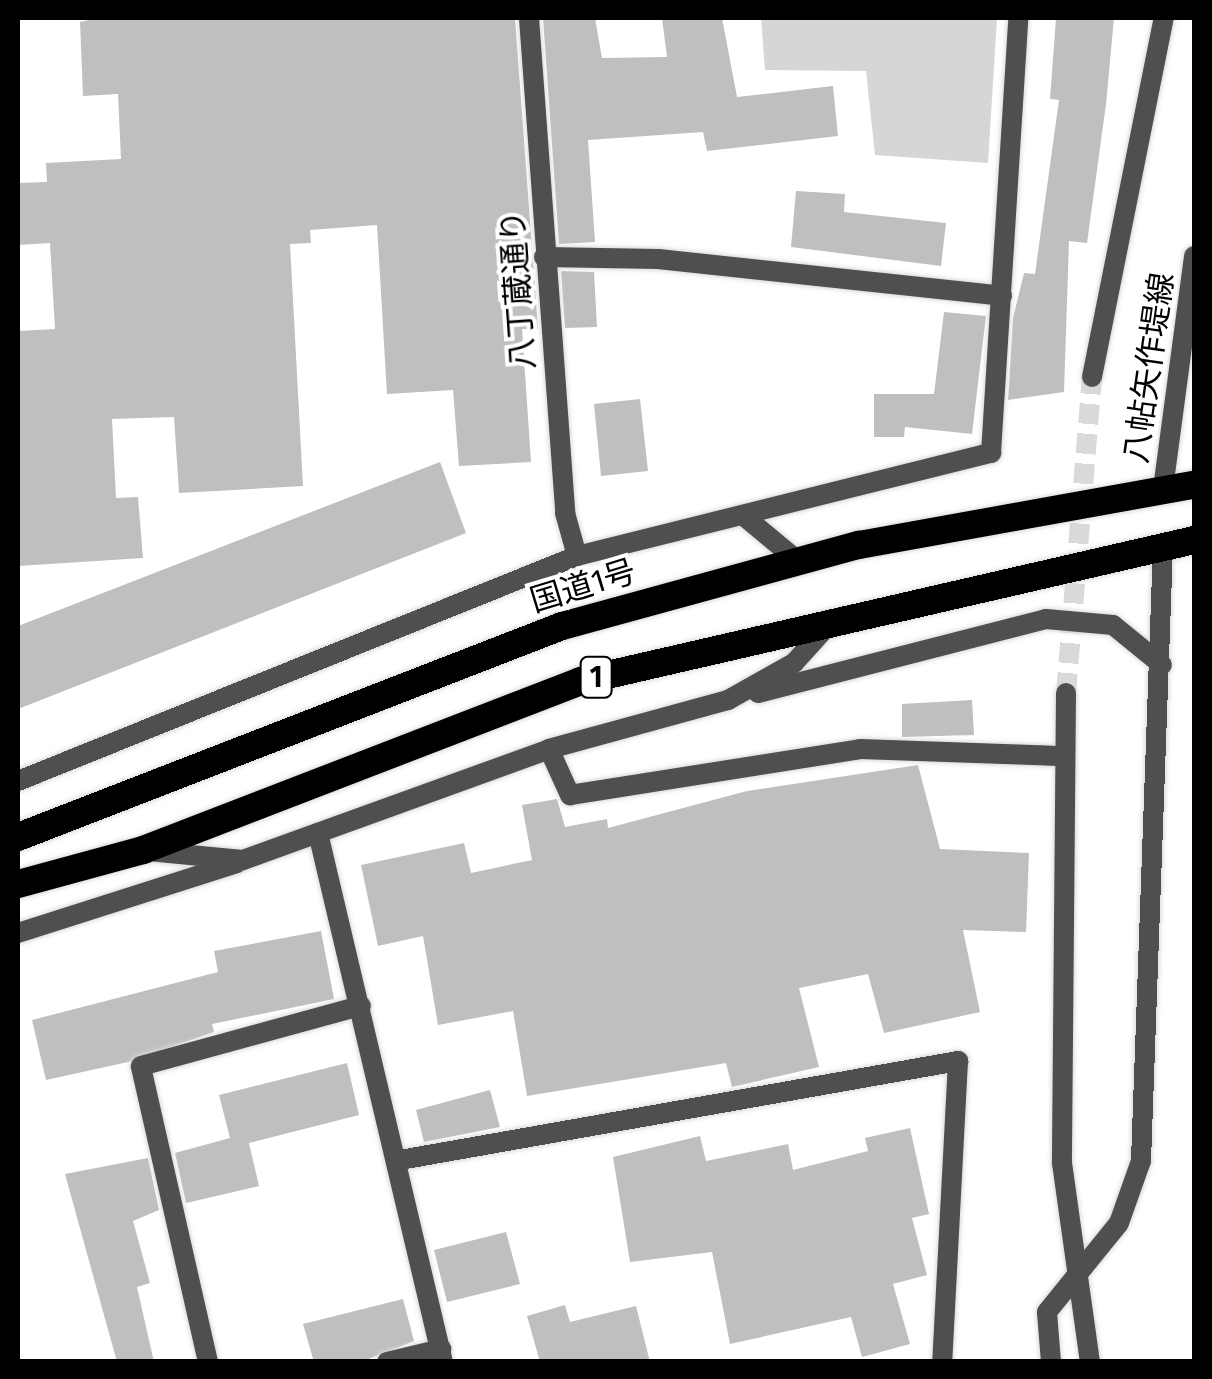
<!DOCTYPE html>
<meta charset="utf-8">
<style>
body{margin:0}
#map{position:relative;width:1212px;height:1379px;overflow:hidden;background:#fff;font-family:"Fira Sans Condensed","Noto Sans JP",sans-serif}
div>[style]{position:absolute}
.green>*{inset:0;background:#d6d6d6}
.building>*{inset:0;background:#bfbfbf}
.minor-tunnel>*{height:20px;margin-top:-10px;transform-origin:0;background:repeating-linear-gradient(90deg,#d9d9d9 0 20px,transparent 0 30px)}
.roads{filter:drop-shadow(0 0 2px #dbdbdb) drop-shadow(0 0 2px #dbdbdb)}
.minor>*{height:20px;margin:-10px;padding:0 10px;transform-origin:10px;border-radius:10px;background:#4f4f4f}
.trunk>*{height:28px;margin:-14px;padding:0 14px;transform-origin:14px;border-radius:14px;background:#000}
span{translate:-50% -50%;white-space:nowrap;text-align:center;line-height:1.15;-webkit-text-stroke:8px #fff;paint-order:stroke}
.shield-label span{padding:2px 8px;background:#fff;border:2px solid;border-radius:8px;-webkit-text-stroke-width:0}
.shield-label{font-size:30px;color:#000;font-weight:700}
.street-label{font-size:32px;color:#000}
.frame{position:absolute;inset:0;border:20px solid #000;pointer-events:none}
</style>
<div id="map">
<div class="green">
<div style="clip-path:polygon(761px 18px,997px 18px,988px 163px,875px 155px,866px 71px,765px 70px)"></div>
</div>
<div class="building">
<div style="clip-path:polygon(98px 18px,515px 18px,538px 329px,522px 329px,531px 462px,459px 466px,453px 390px,387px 394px,377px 225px,310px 230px,311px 243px,290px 244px,303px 486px,179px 493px,174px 417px,112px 419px,116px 498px,138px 497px,143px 558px,18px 566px,18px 331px,55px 329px,50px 243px,18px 245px,18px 183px,47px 182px,46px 163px,121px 159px,118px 94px,83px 96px,80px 22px)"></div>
<div style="clip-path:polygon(543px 18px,595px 18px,602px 58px,667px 57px,662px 18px,722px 18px,737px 97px,833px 86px,838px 136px,707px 151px,703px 132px,588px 140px,595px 242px,559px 244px)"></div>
<div style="clip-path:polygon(1056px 18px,1114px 18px,1106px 104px,1087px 243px,1069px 241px,1064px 392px,1008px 400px,1013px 318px,1024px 273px,1035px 274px,1059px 100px,1050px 99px)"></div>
<div style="clip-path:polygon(796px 191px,845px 194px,844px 212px,946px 223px,941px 266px,791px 247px)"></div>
<div style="clip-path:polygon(561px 271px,594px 272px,597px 327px,565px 328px)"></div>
<div style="clip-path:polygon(944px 312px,986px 316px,972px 434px,905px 427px,904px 437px,874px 437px,874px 394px,934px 394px)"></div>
<div style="clip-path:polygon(640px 399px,648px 471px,601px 476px,594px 404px)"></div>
<div style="clip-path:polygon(440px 462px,466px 533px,18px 709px,18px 626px)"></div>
<div style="clip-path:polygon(972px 700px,974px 735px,902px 737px,902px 704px)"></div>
<div style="clip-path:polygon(918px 765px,940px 849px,1029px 853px,1026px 932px,963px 930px,980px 1012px,884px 1033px,868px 974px,799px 988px,819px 1067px,732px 1087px,726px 1063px,527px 1096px,513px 1011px,438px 1025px,423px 936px,378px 946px,361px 865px,464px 843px,471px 873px,532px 860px,522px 805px,557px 799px,565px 827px,607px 819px,608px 828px,747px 791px)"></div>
<div style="clip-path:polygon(321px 931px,334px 999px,212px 1024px,214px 1032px,128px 1062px,46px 1080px,32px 1020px,218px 972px,214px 951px)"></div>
<div style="clip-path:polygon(347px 1063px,359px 1115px,249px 1143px,259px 1186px,186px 1203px,175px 1153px,230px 1138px,219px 1095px)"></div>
<div style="clip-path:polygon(490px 1090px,500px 1127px,424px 1142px,416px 1110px)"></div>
<div style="clip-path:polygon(910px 1128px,929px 1214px,912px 1218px,927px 1275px,893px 1284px,910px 1344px,862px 1357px,851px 1317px,730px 1344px,712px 1252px,630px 1262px,613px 1157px,700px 1136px,706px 1161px,788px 1144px,793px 1170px,868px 1151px,865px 1138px)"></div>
<div style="clip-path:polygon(148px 1158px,159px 1210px,133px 1221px,150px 1283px,137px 1287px,154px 1362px,117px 1362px,65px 1174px)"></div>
<div style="clip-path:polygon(506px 1232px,520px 1284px,447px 1302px,434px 1250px)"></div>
<div style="clip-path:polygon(403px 1299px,414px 1341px,366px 1360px,314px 1362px,303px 1324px)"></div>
<div style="clip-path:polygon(565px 1305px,570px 1322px,636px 1306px,650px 1362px,540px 1362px,527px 1316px)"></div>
</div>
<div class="minor-tunnel">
<div style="left:1066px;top:693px;width:317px;rotate:-85.3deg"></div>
</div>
<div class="roads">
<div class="minor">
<div style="left:529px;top:18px;width:496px;rotate:85.8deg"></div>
<div style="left:565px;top:513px;width:45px;rotate:74.4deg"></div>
<div style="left:544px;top:257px;width:114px;rotate:1deg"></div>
<div style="left:658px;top:259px;width:346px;rotate:6.1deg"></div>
<div style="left:1092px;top:377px;width:366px;rotate:-78.7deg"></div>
<div style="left:1163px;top:489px;width:235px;rotate:-82.4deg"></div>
<div style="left:745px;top:517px;width:69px;rotate:39.7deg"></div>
<div style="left:758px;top:693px;width:297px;rotate:-14.4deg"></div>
<div style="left:1046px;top:619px;width:67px;rotate:5.1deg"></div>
<div style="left:1113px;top:625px;width:63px;rotate:39.2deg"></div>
<div style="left:1066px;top:693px;width:470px;rotate:90.5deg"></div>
<div style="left:1062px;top:1163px;width:201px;rotate:82deg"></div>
<div style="left:549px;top:749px;width:51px;rotate:65.5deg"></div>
<div style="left:570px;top:795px;width:294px;rotate:-9deg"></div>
<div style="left:860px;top:749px;width:205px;rotate:2deg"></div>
<div style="left:18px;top:781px;width:603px;rotate:-21.93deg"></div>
<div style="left:577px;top:556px;width:427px;rotate:-14deg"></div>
<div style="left:991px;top:453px;width:436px;rotate:-86.4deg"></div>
<div style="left:318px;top:833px;width:544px;rotate:76.71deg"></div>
<div style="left:148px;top:851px;width:95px;rotate:5.4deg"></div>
<div style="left:243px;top:860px;width:326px;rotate:-19.9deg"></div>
<div style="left:549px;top:749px;width:186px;rotate:-15.3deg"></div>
<div style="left:728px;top:700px;width:76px;rotate:-29.3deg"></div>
<div style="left:794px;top:663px;width:54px;rotate:-48deg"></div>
<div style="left:18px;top:933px;width:230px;rotate:-17.7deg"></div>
<div style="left:400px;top:1160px;width:567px;rotate:-10.06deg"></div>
<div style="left:958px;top:1061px;width:301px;rotate:93deg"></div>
<div style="left:208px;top:1362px;width:303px;rotate:-102.8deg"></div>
<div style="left:141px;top:1066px;width:228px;rotate:-15.3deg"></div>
<div style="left:387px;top:1362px;width:56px;rotate:-13.5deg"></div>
<div style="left:1051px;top:1362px;width:50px;rotate:-94.6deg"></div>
<div style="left:1047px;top:1312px;width:114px;rotate:-51deg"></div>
<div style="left:1119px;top:1223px;width:66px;rotate:-70.5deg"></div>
<div style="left:1141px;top:1161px;width:616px;rotate:-87.95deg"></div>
</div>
<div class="trunk">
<div style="left:18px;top:837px;width:583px;rotate:-21.2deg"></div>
<div style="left:562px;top:626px;width:308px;rotate:-15.3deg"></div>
<div style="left:859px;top:545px;width:340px;rotate:-10.2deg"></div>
<div style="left:18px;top:884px;width:130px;rotate:-15.2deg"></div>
<div style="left:143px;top:850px;width:469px;rotate:-21.1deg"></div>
<div style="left:581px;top:681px;width:629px;rotate:-12.95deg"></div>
</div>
</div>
<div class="shield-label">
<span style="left:596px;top:677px">1</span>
</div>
<div class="street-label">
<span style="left:518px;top:290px;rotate:-94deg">八丁蔵通り</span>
<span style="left:1149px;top:368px;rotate:-82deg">八帖矢作堤線</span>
<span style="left:583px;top:586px;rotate:-17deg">国道1号</span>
</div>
<div class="frame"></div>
</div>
